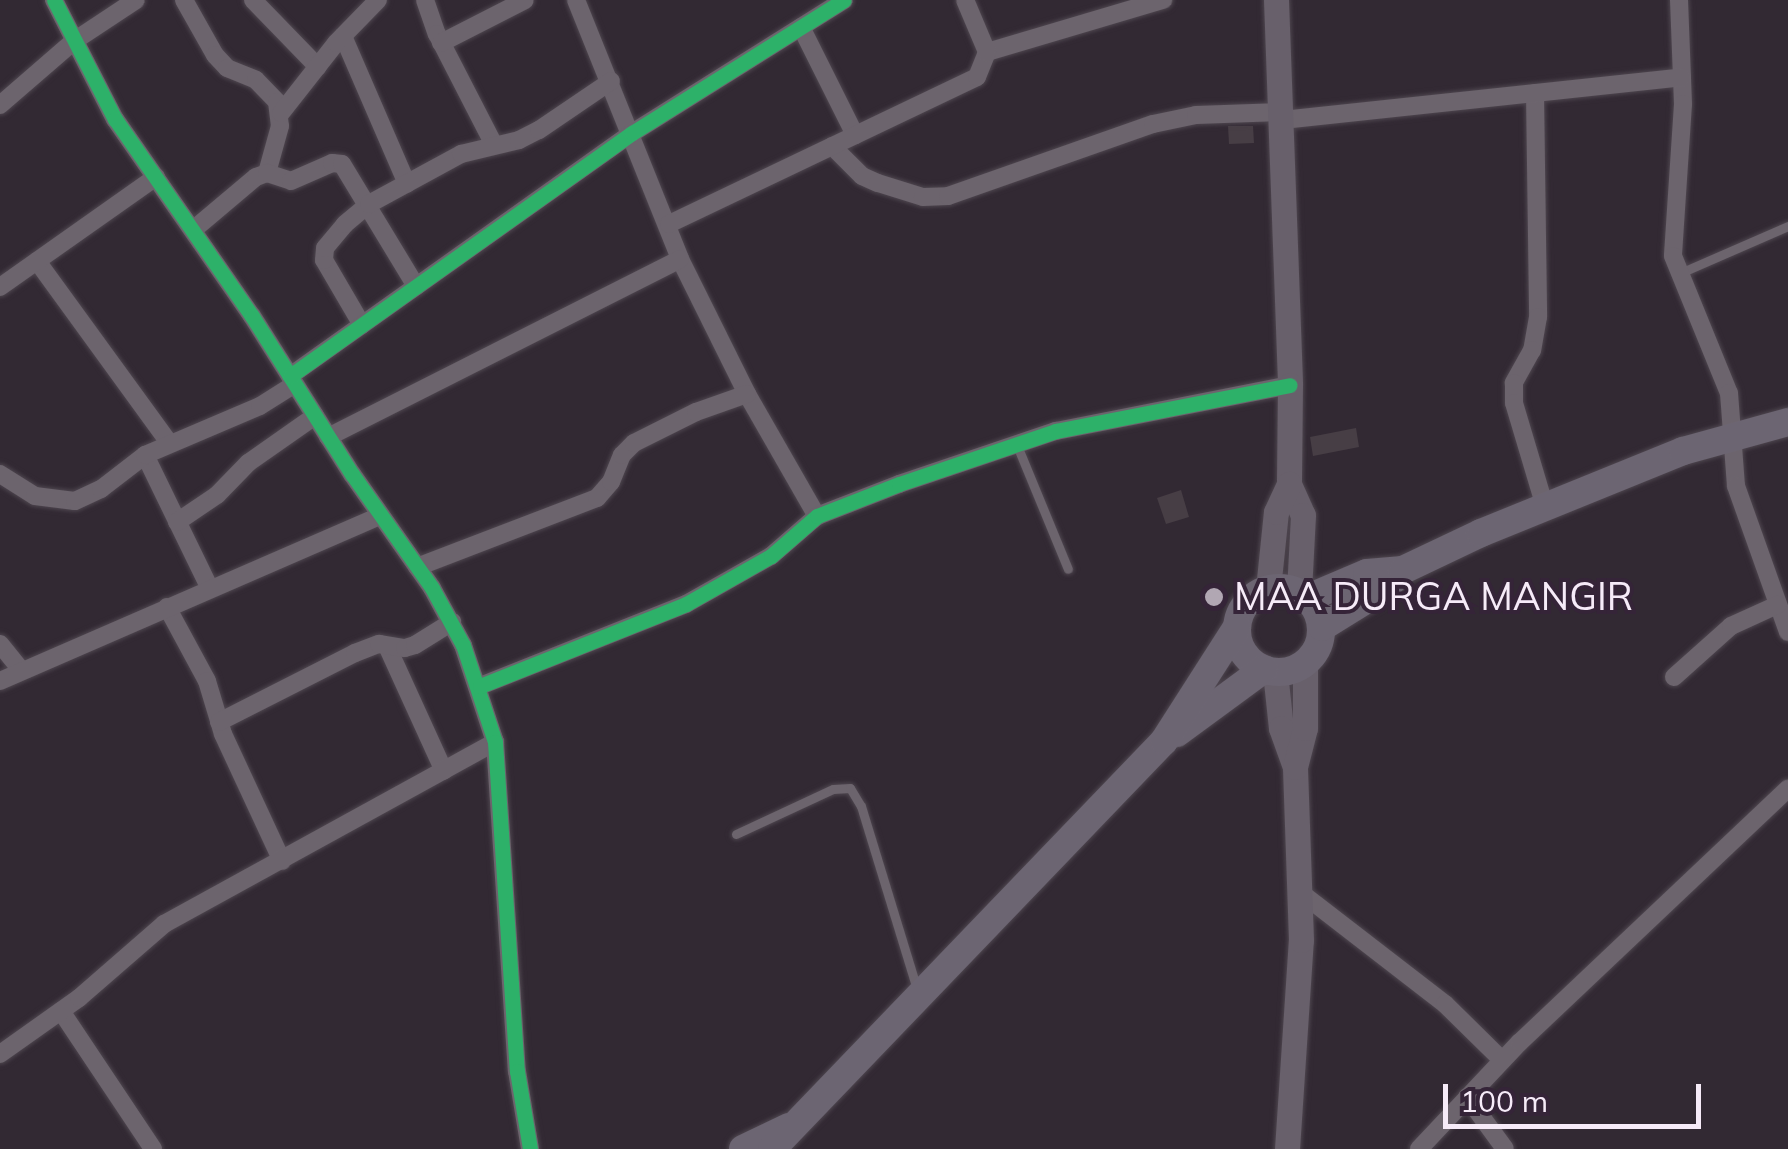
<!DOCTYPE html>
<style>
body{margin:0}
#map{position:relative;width:1788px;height:1149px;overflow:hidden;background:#322933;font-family:Mulish,sans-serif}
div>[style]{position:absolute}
.building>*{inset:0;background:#473e45}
.roads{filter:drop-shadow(0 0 2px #4e464f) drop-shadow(0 0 2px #4e464f)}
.lane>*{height:9px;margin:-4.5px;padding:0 4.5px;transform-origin:4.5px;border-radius:4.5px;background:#6c646d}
.street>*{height:18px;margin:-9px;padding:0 9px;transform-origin:9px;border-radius:9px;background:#6c646d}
.secondary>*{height:25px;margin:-12.5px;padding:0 12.5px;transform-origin:12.5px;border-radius:12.5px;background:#68606b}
.primary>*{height:28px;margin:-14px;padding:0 14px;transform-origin:14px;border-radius:14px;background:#6c6572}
.primary>.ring{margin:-14px;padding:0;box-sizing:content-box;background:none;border:28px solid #6c6572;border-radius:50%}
.cycleway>*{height:15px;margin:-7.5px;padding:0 7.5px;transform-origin:7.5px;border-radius:7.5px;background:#2db169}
.dots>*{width:28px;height:28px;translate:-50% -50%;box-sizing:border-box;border:5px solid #352438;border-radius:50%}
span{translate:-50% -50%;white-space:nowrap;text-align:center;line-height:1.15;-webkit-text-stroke:8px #352438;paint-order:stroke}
.poi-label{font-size:38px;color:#f6ebf8}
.left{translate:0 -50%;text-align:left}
.scale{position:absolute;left:1443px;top:1084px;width:258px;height:45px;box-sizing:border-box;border:5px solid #f6ebf8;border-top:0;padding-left:12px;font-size:30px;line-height:35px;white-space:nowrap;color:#f6ebf8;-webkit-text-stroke:8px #352438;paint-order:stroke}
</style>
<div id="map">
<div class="building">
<div style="clip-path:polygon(1228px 126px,1253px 126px,1254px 143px,1229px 144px)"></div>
<div style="clip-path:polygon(1356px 428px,1359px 447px,1313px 456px,1310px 437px)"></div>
<div style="clip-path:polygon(1181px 490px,1189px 517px,1166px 524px,1157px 498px)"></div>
</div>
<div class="roads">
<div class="lane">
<div style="left:1680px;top:273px;width:118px;rotate:-23.5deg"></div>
<div style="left:1016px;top:443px;width:136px;rotate:67.6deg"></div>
<div style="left:736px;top:834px;width:107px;rotate:-24.9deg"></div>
<div style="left:833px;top:789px;width:17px;rotate:-3deg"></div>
<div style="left:850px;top:788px;width:21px;rotate:59deg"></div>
<div style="left:861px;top:806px;width:191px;rotate:73deg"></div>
</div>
<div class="street">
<div style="left:54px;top:0;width:134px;rotate:62.9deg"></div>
<div style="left:115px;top:119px;width:240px;rotate:55.2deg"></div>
<div style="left:252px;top:316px;width:187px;rotate:57.7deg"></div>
<div style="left:352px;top:474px;width:139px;rotate:54.9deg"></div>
<div style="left:432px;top:588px;width:65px;rotate:61.5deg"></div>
<div style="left:463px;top:645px;width:102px;rotate:71.7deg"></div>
<div style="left:495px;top:742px;width:330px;rotate:86.2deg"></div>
<div style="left:517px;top:1071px;width:79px;rotate:80.5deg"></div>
<div style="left:184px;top:0;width:63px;rotate:60.6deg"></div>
<div style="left:215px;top:55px;width:18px;rotate:47deg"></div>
<div style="left:227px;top:68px;width:31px;rotate:22deg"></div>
<div style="left:256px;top:80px;width:30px;rotate:46deg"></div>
<div style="left:277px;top:102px;width:24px;rotate:83deg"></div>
<div style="left:280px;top:126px;width:49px;rotate:105.5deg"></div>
<div style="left:253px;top:0;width:93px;rotate:45.9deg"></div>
<div style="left:425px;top:0;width:36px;rotate:71deg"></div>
<div style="left:437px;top:34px;width:125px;rotate:62.8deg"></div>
<div style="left:576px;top:0;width:279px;rotate:68.1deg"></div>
<div style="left:680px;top:259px;width:151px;rotate:63.6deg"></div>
<div style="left:747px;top:394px;width:141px;rotate:60.2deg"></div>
<div style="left:1679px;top:0;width:104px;rotate:87.8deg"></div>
<div style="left:1683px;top:104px;width:152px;rotate:93.8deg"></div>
<div style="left:1673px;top:256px;width:148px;rotate:67.8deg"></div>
<div style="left:1729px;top:393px;width:93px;rotate:85.7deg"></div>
<div style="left:1736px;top:486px;width:155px;rotate:70.4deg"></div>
<div style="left:801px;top:27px;width:121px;rotate:63.4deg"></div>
<div style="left:343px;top:36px;width:161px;rotate:66.6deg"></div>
<div style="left:441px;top:43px;width:94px;rotate:-27.1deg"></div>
<div style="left:987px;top:52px;width:184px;rotate:-16.5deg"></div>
<div style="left:1535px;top:93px;width:224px;rotate:89.2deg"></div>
<div style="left:1538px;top:317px;width:34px;rotate:100deg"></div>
<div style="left:1532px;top:350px;width:38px;rotate:119deg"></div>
<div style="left:1514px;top:383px;width:20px;rotate:90deg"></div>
<div style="left:1514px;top:403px;width:109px;rotate:73.4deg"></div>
<div style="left:0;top:105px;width:98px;rotate:-40.9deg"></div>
<div style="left:74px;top:41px;width:74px;rotate:-33.5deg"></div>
<div style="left:281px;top:113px;width:89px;rotate:-51.8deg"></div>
<div style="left:336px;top:43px;width:60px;rotate:-45.7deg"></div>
<div style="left:1282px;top:120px;width:402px;rotate:-6.1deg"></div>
<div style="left:832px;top:146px;width:42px;rotate:45deg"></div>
<div style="left:862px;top:176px;width:17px;rotate:24deg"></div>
<div style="left:878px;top:183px;width:47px;rotate:17.3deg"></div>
<div style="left:923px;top:197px;width:25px;rotate:-2deg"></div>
<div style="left:948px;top:196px;width:217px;rotate:-19.4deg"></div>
<div style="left:1153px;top:124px;width:44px;rotate:-11.8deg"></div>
<div style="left:1196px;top:115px;width:85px;rotate:-2deg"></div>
<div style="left:669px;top:224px;width:341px;rotate:-25.5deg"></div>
<div style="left:977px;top:77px;width:27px;rotate:-68deg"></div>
<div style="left:987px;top:52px;width:56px;rotate:-112.9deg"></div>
<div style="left:193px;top:230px;width:82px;rotate:-40.1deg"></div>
<div style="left:256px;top:177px;width:12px;rotate:-20deg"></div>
<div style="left:267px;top:173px;width:25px;rotate:18deg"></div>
<div style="left:291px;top:181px;width:45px;rotate:-23.7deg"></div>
<div style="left:332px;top:163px;width:10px;rotate:6deg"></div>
<div style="left:342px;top:164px;width:143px;rotate:58.8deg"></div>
<div style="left:37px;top:261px;width:225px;rotate:54deg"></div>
<div style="left:0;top:287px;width:191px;rotate:-35.2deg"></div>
<div style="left:362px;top:325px;width:75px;rotate:-120.3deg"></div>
<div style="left:324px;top:260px;width:12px;rotate:-85deg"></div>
<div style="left:325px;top:248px;width:31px;rotate:-50deg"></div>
<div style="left:345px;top:224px;width:31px;rotate:-40deg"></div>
<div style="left:369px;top:204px;width:105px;rotate:-28.5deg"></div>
<div style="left:461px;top:154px;width:60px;rotate:-13.6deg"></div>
<div style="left:519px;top:140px;width:22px;rotate:-27deg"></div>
<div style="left:539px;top:130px;width:87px;rotate:-34.2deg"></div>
<div style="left:290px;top:376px;width:420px;rotate:-35.4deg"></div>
<div style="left:632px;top:133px;width:250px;rotate:-32.1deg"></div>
<div style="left:328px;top:437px;width:394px;rotate:-26.8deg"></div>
<div style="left:145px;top:455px;width:149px;rotate:64.1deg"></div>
<div style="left:0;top:474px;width:41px;rotate:32.2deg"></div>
<div style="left:35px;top:496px;width:40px;rotate:7.1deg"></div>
<div style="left:75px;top:501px;width:29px;rotate:-25deg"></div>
<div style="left:101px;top:489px;width:56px;rotate:-37.7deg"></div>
<div style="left:145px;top:455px;width:125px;rotate:-23.1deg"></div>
<div style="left:260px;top:406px;width:41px;rotate:-32.2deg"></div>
<div style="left:177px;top:522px;width:48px;rotate:-34deg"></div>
<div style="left:217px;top:495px;width:45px;rotate:-45.9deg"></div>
<div style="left:248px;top:463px;width:82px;rotate:-35deg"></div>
<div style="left:417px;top:567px;width:193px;rotate:-21deg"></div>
<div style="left:597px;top:498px;width:21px;rotate:-49deg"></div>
<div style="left:611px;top:482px;width:29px;rotate:-68deg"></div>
<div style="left:622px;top:455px;width:17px;rotate:-45deg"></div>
<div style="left:634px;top:443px;width:69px;rotate:-26.6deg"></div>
<div style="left:696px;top:412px;width:54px;rotate:-19.4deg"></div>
<div style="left:167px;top:607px;width:84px;rotate:61.6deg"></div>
<div style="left:207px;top:681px;width:55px;rotate:73.2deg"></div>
<div style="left:223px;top:734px;width:140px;rotate:65.1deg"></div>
<div style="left:0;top:644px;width:33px;rotate:51deg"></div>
<div style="left:387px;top:646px;width:137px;rotate:65.5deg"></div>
<div style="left:1674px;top:677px;width:76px;rotate:-41.8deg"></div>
<div style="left:1731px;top:626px;width:51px;rotate:-24.5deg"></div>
<div style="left:0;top:681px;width:414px;rotate:-23.5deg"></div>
<div style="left:480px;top:686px;width:222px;rotate:-21.7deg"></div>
<div style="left:686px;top:604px;width:98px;rotate:-29.5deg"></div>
<div style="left:771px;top:556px;width:61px;rotate:-41deg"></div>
<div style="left:817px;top:516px;width:88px;rotate:-21.3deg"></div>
<div style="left:899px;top:484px;width:166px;rotate:-18.7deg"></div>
<div style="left:1056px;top:431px;width:238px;rotate:-11.1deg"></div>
<div style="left:219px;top:722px;width:153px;rotate:-26.9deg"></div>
<div style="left:355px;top:653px;width:26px;rotate:-21deg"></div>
<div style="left:379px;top:644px;width:26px;rotate:9deg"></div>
<div style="left:405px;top:648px;width:10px;rotate:-17deg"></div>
<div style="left:415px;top:645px;width:44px;rotate:-31.9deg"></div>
<div style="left:1300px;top:892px;width:183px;rotate:37.7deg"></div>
<div style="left:1445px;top:1004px;width:80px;rotate:44.5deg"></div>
<div style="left:61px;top:1011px;width:166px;rotate:56.3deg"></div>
<div style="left:0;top:1054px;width:97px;rotate:-35.3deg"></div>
<div style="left:79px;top:998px;width:113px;rotate:-41deg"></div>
<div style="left:164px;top:924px;width:378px;rotate:-28.8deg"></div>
<div style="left:1467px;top:1097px;width:64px;rotate:53.8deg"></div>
<div style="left:1419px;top:1149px;width:147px;rotate:-46.7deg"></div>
<div style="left:1520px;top:1042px;width:369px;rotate:-43.4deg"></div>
</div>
<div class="secondary">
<div style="left:1276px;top:0;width:385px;rotate:87.9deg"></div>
<div style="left:1290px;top:385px;width:99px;rotate:90.6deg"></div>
<div style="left:1289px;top:484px;width:34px;rotate:66deg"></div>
<div style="left:1303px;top:515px;width:77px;rotate:93deg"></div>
<div style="left:1268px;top:589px;width:77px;rotate:-84.1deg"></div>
<div style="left:1276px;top:512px;width:31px;rotate:-65deg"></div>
<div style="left:1275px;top:672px;width:56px;rotate:83.9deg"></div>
<div style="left:1281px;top:728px;width:41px;rotate:70.3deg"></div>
<div style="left:1287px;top:1149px;width:209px;rotate:-86.2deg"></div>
<div style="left:1301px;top:940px;width:173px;rotate:-92deg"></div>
<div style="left:1295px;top:767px;width:40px;rotate:-75.6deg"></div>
<div style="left:1305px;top:728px;width:64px;rotate:-90deg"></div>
</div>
<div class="primary">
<div class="ring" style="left:1237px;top:588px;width:56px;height:56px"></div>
<div style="left:1308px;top:598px;width:64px;rotate:-23deg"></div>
<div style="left:1367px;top:573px;width:36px;rotate:-5deg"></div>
<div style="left:1322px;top:627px;width:74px;rotate:-31.8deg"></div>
<div style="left:1385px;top:588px;width:25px;rotate:-45deg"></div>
<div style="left:1403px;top:570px;width:86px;rotate:-25.4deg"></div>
<div style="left:1481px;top:533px;width:218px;rotate:-22.1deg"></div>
<div style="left:1683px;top:451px;width:109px;rotate:-15.4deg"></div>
<div style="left:1177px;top:733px;width:108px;rotate:-36.3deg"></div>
<div style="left:743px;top:1149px;width:51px;rotate:-25.6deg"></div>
<div style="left:772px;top:1149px;width:566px;rotate:-46.15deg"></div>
<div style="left:1164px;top:741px;width:135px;rotate:-57.4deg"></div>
</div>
</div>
<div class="cycleway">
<div style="left:54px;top:0;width:134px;rotate:62.9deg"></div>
<div style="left:115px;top:119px;width:240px;rotate:55.2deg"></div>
<div style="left:252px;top:316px;width:187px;rotate:57.7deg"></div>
<div style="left:352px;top:474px;width:139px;rotate:54.9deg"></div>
<div style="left:432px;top:588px;width:65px;rotate:61.5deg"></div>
<div style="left:463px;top:645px;width:102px;rotate:71.7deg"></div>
<div style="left:495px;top:742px;width:330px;rotate:86.2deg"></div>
<div style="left:517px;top:1071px;width:79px;rotate:80.5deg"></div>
<div style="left:290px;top:376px;width:420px;rotate:-35.4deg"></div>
<div style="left:632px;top:133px;width:250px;rotate:-32.1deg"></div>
<div style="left:480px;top:686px;width:222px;rotate:-21.7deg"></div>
<div style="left:686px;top:604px;width:98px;rotate:-29.5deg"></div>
<div style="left:771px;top:556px;width:61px;rotate:-41deg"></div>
<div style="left:817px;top:516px;width:88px;rotate:-21.3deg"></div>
<div style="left:899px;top:484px;width:166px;rotate:-18.7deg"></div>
<div style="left:1056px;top:431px;width:238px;rotate:-11.1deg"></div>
</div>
<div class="dots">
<div style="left:1214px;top:597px;background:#b1a7b3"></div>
</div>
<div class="poi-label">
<span class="left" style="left:1234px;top:597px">MAA DURGA MANGIR</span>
</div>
<div class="scale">100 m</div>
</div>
